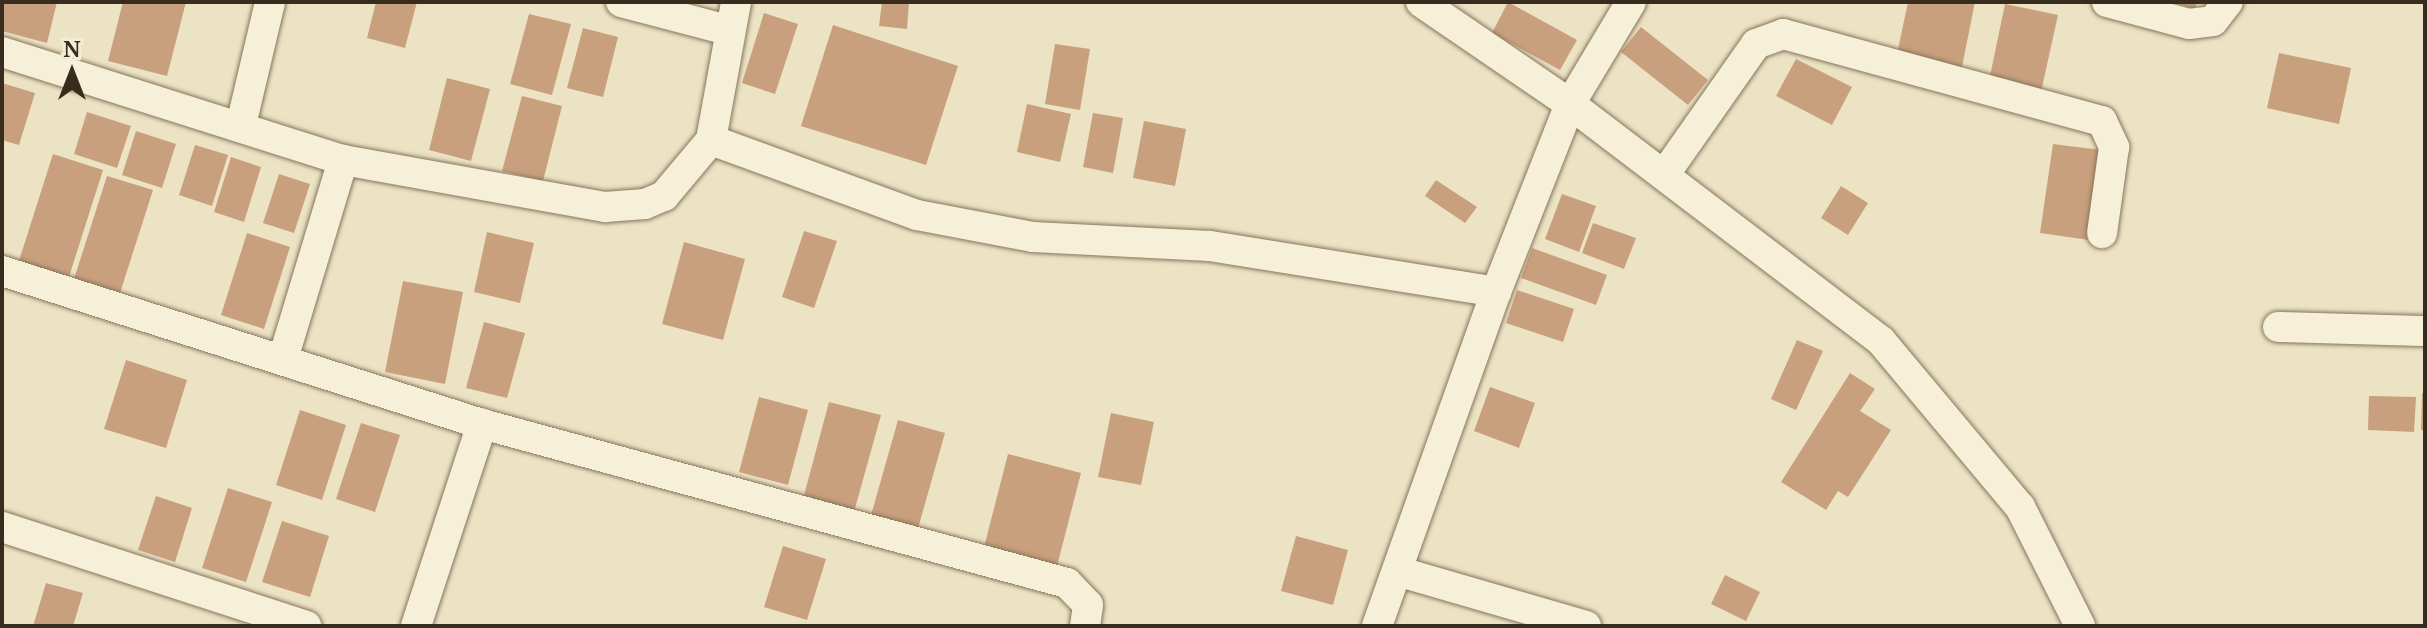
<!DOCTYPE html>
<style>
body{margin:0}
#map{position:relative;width:2427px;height:628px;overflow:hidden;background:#ece3c5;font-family:"Noto Serif",serif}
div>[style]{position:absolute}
.building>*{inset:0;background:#c9a07d}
.roads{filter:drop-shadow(0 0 2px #87755c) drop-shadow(0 0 2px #87755c)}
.minor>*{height:30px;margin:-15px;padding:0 15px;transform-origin:15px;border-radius:15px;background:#f7f0d8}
span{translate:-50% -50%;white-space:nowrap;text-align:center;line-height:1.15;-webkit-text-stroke:8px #f4edd5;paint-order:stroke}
.frame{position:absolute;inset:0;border:4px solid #382c1f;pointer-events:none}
.north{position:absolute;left:32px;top:32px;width:80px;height:80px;-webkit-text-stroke:6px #f4edd5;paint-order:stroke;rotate:0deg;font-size:22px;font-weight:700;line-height:32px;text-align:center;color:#382c1f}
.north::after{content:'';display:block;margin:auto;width:28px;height:36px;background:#382c1f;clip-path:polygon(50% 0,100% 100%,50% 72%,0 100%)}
</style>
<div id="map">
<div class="building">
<div style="clip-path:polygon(3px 2px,57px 2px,47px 43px,2px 31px)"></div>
<div style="clip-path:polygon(123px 2px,186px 2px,167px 76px,108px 61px)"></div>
<div style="clip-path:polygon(376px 2px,417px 2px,405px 48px,367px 38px)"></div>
<div style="clip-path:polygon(882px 2px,909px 2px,907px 29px,879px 26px)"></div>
<div style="clip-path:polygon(1508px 2px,1577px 40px,1560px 70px,1492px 33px)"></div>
<div style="clip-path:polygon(1908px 2px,1975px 2px,1961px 72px,1896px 59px)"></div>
<div style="clip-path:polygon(2173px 2px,2197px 2px,2195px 9px)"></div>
<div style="clip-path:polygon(2005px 4px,2058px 15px,2041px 92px,1989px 81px)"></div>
<div style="clip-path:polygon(764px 13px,798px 24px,775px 94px,742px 83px)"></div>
<div style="clip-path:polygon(529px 14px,571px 24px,552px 95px,510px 84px)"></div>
<div style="clip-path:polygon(833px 25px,958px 66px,926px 165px,801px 126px)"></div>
<div style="clip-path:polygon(1641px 27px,1708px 80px,1688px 105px,1621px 52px)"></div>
<div style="clip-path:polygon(583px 28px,618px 37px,603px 97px,567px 88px)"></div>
<div style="clip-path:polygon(1055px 44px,1090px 49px,1080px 110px,1045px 104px)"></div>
<div style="clip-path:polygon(2279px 53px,2351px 68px,2339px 124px,2267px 108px)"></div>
<div style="clip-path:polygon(1796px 59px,1852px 87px,1832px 125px,1776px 96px)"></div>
<div style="clip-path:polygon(447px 78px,490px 89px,471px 161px,429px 150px)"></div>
<div style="clip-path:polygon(2px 83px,35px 93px,19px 145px,2px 140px)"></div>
<div style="clip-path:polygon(522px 96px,562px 106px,543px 181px,502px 171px)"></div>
<div style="clip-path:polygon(1027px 104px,1071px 114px,1060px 162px,1017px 152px)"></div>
<div style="clip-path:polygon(87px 112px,131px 126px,117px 168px,74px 154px)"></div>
<div style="clip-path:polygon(1093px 113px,1123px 118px,1113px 173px,1083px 167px)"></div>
<div style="clip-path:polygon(1144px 121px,1186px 129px,1175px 186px,1133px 178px)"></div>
<div style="clip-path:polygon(136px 131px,176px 144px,162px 188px,122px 175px)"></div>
<div style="clip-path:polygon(2053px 144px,2101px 150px,2089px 240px,2040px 233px)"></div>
<div style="clip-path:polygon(195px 145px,228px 155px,212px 206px,179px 195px)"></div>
<div style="clip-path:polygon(53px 154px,103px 170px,67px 283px,17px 267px)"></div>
<div style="clip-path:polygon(231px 157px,261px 167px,244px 222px,214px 212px)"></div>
<div style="clip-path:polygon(279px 174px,310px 184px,294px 233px,263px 223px)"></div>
<div style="clip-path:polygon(107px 176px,153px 190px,120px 293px,74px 279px)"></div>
<div style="clip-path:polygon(1436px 180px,1477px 207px,1465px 223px,1425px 196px)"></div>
<div style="clip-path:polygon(1841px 186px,1868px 203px,1848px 235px,1821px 218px)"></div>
<div style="clip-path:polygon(1562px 194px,1596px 206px,1579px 252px,1545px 239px)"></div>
<div style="clip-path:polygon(1593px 223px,1636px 238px,1624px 269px,1582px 253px)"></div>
<div style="clip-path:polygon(804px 231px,837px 241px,814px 308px,782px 297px)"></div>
<div style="clip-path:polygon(487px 232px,534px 243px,520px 303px,474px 292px)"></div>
<div style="clip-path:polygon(247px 233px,290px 247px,264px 329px,221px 315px)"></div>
<div style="clip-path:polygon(684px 242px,745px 259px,723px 340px,662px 324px)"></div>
<div style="clip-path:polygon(1532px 248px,1607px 275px,1596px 305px,1521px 278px)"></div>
<div style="clip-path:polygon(403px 281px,463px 292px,445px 384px,385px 372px)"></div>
<div style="clip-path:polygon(1517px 290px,1574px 309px,1563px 342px,1506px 323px)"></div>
<div style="clip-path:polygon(484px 322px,525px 333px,507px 398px,466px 388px)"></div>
<div style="clip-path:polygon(1797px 340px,1823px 351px,1796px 410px,1771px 399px)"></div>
<div style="clip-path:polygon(126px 360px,187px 380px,166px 448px,104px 429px)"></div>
<div style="clip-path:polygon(1850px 373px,1875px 389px,1860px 411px,1891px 430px,1848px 497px,1838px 491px,1826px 510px,1781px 482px)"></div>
<div style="clip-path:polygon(1490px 387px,1535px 403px,1519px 448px,1474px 431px)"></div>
<div style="clip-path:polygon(2422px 393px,2425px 393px,2425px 430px,2421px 430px)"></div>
<div style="clip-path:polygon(2369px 396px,2416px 397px,2414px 432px,2368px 430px)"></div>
<div style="clip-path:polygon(759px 397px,808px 410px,788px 485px,739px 472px)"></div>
<div style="clip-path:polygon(829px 402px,881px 415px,854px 512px,803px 499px)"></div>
<div style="clip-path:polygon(300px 410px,346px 425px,322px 500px,276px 485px)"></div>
<div style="clip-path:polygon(1111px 413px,1154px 422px,1141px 485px,1098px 477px)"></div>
<div style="clip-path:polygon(898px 420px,945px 433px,917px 532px,870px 519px)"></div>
<div style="clip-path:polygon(361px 423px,400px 435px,375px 512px,336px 499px)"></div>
<div style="clip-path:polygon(1008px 454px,1081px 473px,1056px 570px,983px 551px)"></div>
<div style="clip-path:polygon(228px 488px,272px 502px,246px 582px,202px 568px)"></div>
<div style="clip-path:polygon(156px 496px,192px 508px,175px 562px,138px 550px)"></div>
<div style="clip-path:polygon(282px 521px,329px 536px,310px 597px,262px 582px)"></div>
<div style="clip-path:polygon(1296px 536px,1348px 550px,1333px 605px,1281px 591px)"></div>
<div style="clip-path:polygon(783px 546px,826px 559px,807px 620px,764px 607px)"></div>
<div style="clip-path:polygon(1725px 575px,1760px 592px,1746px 621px,1711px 604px)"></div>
<div style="clip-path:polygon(46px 583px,83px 593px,73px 626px,33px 626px)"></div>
</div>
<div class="roads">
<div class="minor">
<div style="left:621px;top:2px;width:111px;rotate:14.7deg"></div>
<div style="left:1421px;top:2px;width:181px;rotate:34.4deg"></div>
<div style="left:1570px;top:104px;width:391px;rotate:37.3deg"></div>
<div style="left:1881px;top:341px;width:217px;rotate:50.1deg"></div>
<div style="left:2020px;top:507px;width:133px;rotate:63.2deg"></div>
<div style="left:2107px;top:2px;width:85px;rotate:15deg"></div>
<div style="left:2189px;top:24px;width:24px;rotate:-7deg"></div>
<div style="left:2213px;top:21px;width:24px;rotate:-52deg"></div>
<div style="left:2px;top:52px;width:358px;rotate:17.6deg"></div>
<div style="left:343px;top:160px;width:266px;rotate:10.2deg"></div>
<div style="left:605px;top:207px;width:40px;rotate:-4.3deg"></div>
<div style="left:645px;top:204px;width:21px;rotate:-23deg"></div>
<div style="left:664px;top:196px;width:73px;rotate:-50deg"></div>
<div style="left:711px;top:140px;width:140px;rotate:-79.7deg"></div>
<div style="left:241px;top:125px;width:126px;rotate:-76.7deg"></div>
<div style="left:711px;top:140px;width:219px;rotate:20deg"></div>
<div style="left:917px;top:215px;width:118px;rotate:10.7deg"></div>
<div style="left:1033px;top:237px;width:177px;rotate:2.9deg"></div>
<div style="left:1210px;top:246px;width:290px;rotate:9.1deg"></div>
<div style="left:1664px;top:175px;width:160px;rotate:-54.9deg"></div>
<div style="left:1756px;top:44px;width:29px;rotate:-20deg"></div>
<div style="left:1783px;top:34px;width:331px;rotate:15.3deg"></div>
<div style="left:2102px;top:121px;width:29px;rotate:65deg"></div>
<div style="left:2114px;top:147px;width:87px;rotate:97.9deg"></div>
<div style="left:2px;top:271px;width:504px;rotate:17.68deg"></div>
<div style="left:482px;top:424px;width:606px;rotate:15.21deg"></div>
<div style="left:1067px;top:583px;width:30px;rotate:46deg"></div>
<div style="left:1088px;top:605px;width:21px;rotate:98deg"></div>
<div style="left:2278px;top:327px;width:147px;rotate:1.6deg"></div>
<div style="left:283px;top:359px;width:208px;rotate:-73.2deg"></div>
<div style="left:2px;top:527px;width:320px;rotate:18deg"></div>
<div style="left:1397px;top:571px;width:197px;rotate:16.2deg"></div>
<div style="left:416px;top:626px;width:213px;rotate:-71.9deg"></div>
<div style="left:1377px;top:626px;width:355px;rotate:-70.4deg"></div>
<div style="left:1496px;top:292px;width:202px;rotate:-68.5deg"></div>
<div style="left:1570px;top:104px;width:119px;rotate:-59.1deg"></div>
</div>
</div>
<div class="frame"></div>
<div class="north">N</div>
</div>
